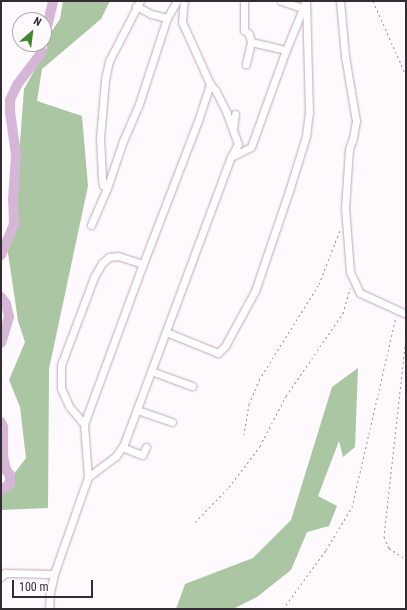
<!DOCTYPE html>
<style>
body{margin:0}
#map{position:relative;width:407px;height:610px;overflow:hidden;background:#fdf9fd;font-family:"Roboto Condensed",sans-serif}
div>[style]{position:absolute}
.forest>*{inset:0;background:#abc6a3}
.river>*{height:10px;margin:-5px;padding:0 5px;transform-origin:5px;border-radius:5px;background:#d6b6d6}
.path>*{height:1px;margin-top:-0.5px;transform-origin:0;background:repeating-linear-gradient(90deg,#999499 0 2px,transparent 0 5px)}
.roads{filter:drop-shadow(0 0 1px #bba9ba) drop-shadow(0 0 1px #bba9ba)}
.minor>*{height:7px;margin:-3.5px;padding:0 3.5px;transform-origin:3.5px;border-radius:3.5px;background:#fff}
span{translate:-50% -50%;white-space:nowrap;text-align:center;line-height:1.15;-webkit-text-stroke:3.5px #fdf9fd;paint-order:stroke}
.frame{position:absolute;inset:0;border:2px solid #332c33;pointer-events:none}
.north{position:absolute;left:12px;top:12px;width:40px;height:40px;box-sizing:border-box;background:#fdf9fd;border:1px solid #aca7ac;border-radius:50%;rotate:28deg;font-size:11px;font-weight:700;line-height:16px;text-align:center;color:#332c33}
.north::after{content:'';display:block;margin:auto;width:14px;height:18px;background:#418529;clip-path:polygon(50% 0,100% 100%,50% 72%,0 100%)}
.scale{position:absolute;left:12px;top:580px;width:81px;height:18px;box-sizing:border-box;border:2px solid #332c33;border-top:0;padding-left:5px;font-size:12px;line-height:14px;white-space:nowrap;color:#332c33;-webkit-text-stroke:3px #fdf9fd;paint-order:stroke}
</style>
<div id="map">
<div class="forest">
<div style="clip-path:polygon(63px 1px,110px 1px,101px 19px,42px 69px,37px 101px,82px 116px,88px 186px,49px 369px,48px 508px,1px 510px,1px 491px,26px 458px,20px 407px,9px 380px,25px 342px,18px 321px,7px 246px,17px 223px,19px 155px,24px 89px,47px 48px,47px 38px,60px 19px)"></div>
<div style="clip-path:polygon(358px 368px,355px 447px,343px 457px,339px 441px,318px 496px,337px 506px,329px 526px,307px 532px,291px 570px,257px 597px,233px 609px,176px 609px,185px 584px,253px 558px,291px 520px,332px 387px)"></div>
</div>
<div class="river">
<div style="left:44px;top:30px;width:8px;rotate:-60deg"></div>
<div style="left:48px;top:23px;width:23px;rotate:-77deg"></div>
<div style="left:1px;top:255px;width:34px;rotate:-67deg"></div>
<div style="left:14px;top:224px;width:24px;rotate:-92deg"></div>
<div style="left:13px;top:200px;width:46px;rotate:-86.3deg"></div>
<div style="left:16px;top:154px;width:42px;rotate:-98.1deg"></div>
<div style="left:10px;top:112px;width:12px;rotate:-90deg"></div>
<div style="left:10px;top:100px;width:17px;rotate:-65deg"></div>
<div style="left:17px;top:85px;width:38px;rotate:-53deg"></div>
<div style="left:40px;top:55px;width:6px;rotate:-81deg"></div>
<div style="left:41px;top:49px;width:6px;rotate:-121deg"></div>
<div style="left:1px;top:297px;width:9px;rotate:54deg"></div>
<div style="left:6px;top:304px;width:13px;rotate:77deg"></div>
<div style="left:9px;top:317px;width:27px;rotate:107deg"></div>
<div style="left:1px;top:422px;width:5px;rotate:68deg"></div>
<div style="left:3px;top:427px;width:29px;rotate:90deg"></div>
<div style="left:3px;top:456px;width:14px;rotate:78deg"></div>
<div style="left:6px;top:470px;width:6px;rotate:51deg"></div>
<div style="left:10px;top:475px;width:9px;rotate:90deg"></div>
<div style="left:10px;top:484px;width:11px;rotate:146deg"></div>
</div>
<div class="path">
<div style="left:373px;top:1px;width:81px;rotate:66deg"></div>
<div style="left:406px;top:337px;width:201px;rotate:96.3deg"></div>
<div style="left:384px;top:537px;width:12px;rotate:66deg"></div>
<div style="left:389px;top:548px;width:20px;rotate:33deg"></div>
<div style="left:244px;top:435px;width:31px;rotate:-81deg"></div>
<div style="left:249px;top:404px;width:26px;rotate:-67deg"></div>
<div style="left:259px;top:380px;width:113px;rotate:-58deg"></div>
<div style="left:319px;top:284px;width:58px;rotate:-68.7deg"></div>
<div style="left:195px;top:522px;width:49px;rotate:-45.8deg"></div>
<div style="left:229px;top:487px;width:51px;rotate:-52.9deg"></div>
<div style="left:260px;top:446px;width:56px;rotate:-62.5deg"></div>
<div style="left:286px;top:396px;width:101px;rotate:-55.5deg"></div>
<div style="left:343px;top:313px;width:26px;rotate:-74deg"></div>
<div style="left:283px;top:609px;width:73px;rotate:-53.9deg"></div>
<div style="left:326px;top:550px;width:50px;rotate:-58.8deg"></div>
<div style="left:352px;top:507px;width:195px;rotate:-77deg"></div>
</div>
<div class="roads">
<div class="minor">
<div style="left:140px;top:1px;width:68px;rotate:117.3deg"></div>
<div style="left:109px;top:61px;width:19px;rotate:102deg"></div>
<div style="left:105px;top:80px;width:58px;rotate:94.9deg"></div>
<div style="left:100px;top:138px;width:40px;rotate:87.1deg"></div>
<div style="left:102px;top:178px;width:7px;rotate:82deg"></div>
<div style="left:103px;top:185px;width:5px;rotate:37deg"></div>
<div style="left:107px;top:188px;width:50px;rotate:-71.2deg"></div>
<div style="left:123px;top:141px;width:40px;rotate:-66.6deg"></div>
<div style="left:139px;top:104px;width:90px;rotate:-72deg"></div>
<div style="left:167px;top:18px;width:20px;rotate:-60deg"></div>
<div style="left:244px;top:1px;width:29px;rotate:90deg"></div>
<div style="left:244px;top:30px;width:6px;rotate:39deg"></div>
<div style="left:249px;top:34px;width:8px;rotate:76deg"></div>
<div style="left:251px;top:42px;width:23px;rotate:103deg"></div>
<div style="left:281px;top:1px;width:22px;rotate:18deg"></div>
<div style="left:340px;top:1px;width:55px;rotate:84.8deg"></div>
<div style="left:345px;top:56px;width:66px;rotate:80.4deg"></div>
<div style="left:356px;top:121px;width:17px;rotate:100deg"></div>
<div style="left:353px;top:138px;width:12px;rotate:110deg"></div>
<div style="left:349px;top:149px;width:58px;rotate:93.9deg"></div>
<div style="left:345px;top:207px;width:65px;rotate:85.6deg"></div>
<div style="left:350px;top:272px;width:23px;rotate:65deg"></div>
<div style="left:360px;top:293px;width:51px;rotate:24.5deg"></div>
<div style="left:136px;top:6px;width:17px;rotate:28deg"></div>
<div style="left:151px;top:14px;width:16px;rotate:14deg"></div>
<div style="left:251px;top:42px;width:36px;rotate:13deg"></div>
<div style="left:233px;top:129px;width:15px;rotate:-82deg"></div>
<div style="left:231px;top:157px;width:22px;rotate:-27deg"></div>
<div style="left:251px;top:147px;width:103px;rotate:-70.2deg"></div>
<div style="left:286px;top:50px;width:53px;rotate:-67.8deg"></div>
<div style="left:91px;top:225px;width:40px;rotate:-66.6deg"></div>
<div style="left:166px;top:332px;width:56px;rotate:22deg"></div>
<div style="left:218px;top:353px;width:10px;rotate:-45deg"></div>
<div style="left:225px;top:346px;width:63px;rotate:-61.4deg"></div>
<div style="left:255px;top:291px;width:106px;rotate:-71.2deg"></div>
<div style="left:289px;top:191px;width:58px;rotate:-72.8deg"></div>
<div style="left:306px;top:136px;width:23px;rotate:-83deg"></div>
<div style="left:309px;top:113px;width:112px;rotate:-91.5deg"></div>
<div style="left:151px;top:371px;width:44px;rotate:20.1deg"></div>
<div style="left:137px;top:410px;width:37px;rotate:19deg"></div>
<div style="left:84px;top:424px;width:23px;rotate:-130deg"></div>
<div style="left:69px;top:406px;width:20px;rotate:-114deg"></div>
<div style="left:61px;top:388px;width:23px;rotate:-90deg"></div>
<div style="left:61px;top:365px;width:94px;rotate:-69.4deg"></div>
<div style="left:94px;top:277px;width:16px;rotate:-60deg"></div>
<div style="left:102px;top:263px;width:9px;rotate:-41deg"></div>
<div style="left:109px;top:257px;width:9px;rotate:-6deg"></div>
<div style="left:118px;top:256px;width:26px;rotate:18deg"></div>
<div style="left:122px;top:447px;width:22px;rotate:22deg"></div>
<div style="left:142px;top:455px;width:9px;rotate:-63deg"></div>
<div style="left:88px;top:477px;width:53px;rotate:-94.3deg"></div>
<div style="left:84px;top:424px;width:171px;rotate:-69.8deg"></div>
<div style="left:143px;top:264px;width:153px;rotate:-69deg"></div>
<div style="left:198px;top:121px;width:39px;rotate:-72deg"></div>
<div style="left:210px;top:84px;width:68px;rotate:-114.3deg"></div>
<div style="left:182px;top:22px;width:21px;rotate:-85deg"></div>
<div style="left:1px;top:577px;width:6px;rotate:-45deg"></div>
<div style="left:5px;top:573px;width:49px;rotate:1.2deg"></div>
<div style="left:49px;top:609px;width:17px;rotate:-87deg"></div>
<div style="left:50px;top:592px;width:18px;rotate:-77deg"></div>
<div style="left:54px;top:574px;width:103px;rotate:-70.7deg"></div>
<div style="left:88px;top:477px;width:35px;rotate:-37deg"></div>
<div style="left:116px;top:456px;width:14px;rotate:-56deg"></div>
<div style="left:124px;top:444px;width:306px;rotate:-69.6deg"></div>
<div style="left:231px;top:157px;width:15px;rotate:-62deg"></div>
<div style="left:238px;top:144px;width:33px;rotate:-110deg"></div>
<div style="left:227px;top:113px;width:25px;rotate:-117deg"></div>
<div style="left:216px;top:91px;width:9px;rotate:-131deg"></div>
</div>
</div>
<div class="frame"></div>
<div class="north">N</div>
<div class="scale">100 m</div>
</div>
